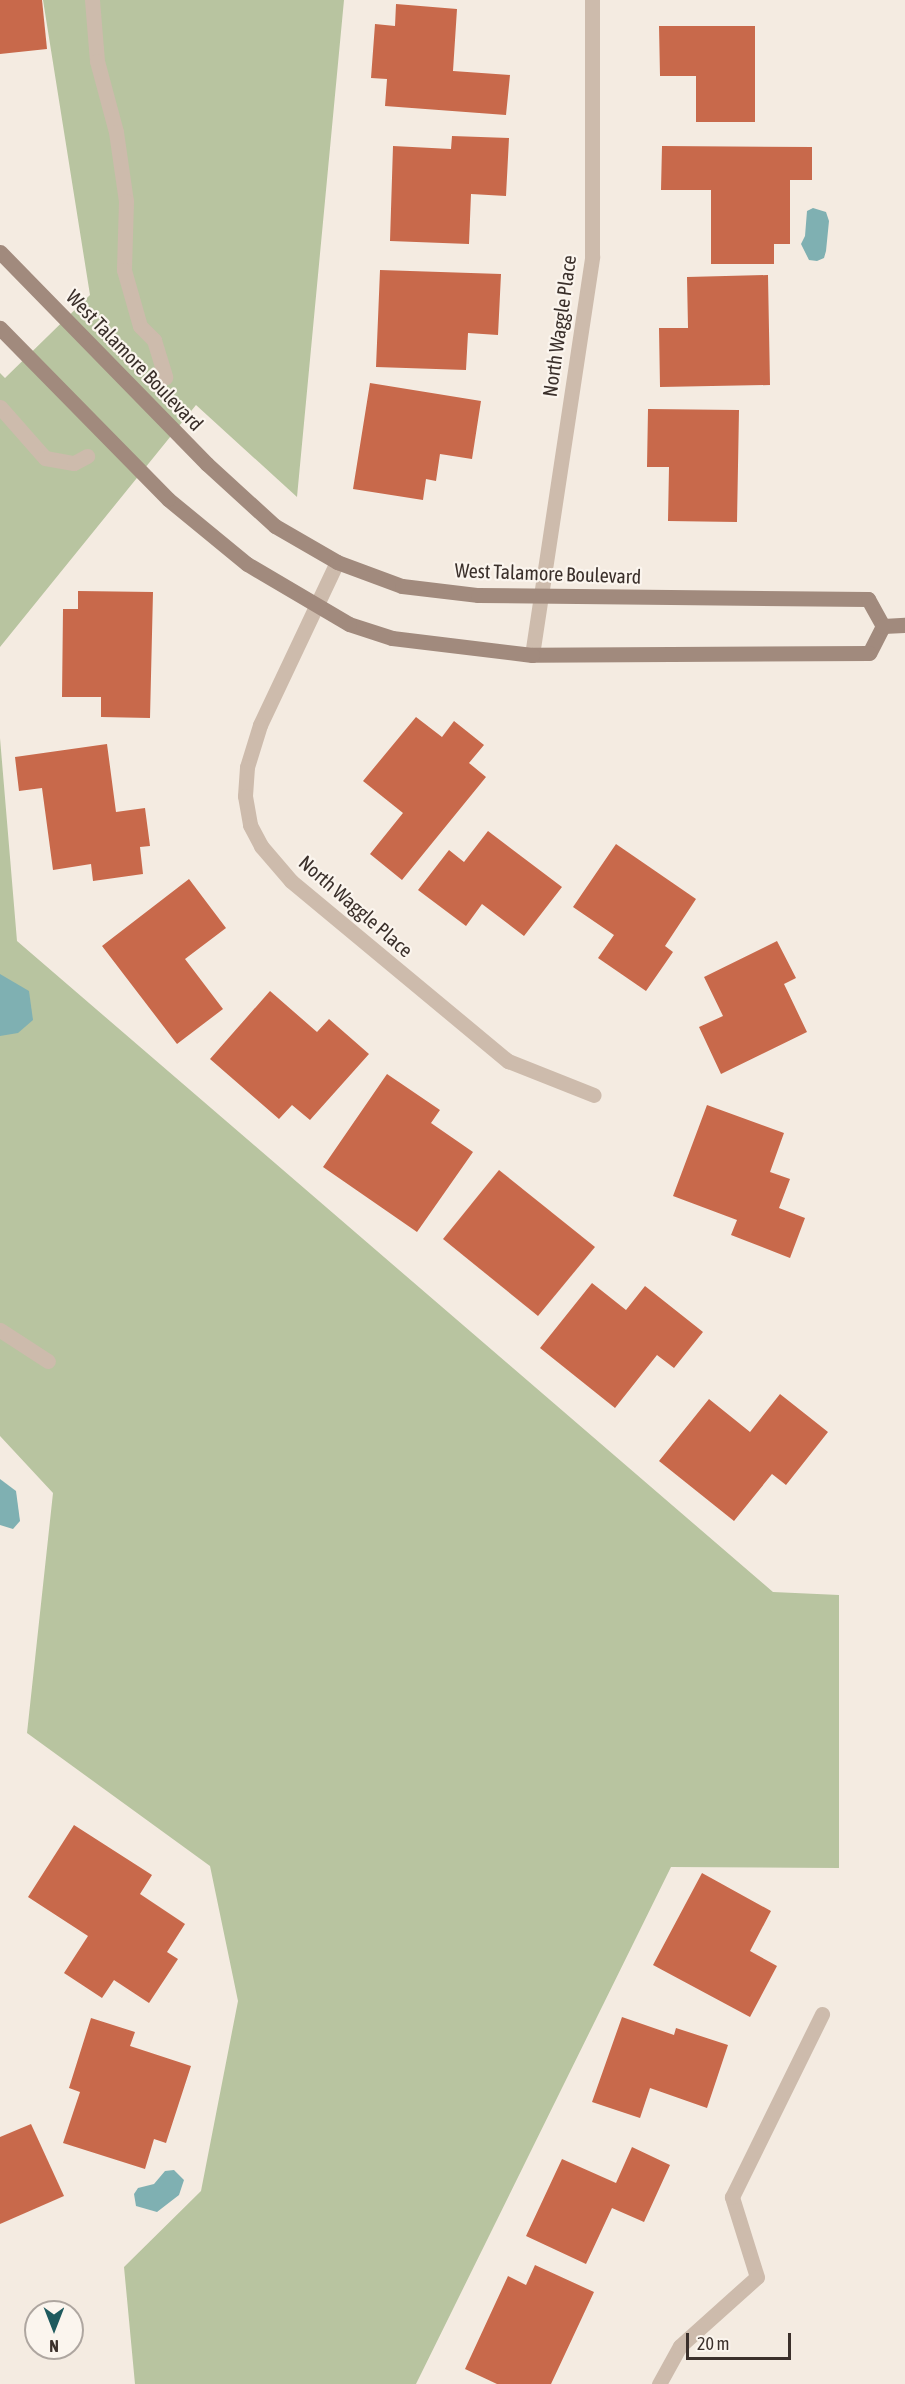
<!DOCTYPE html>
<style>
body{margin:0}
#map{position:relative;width:905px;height:2384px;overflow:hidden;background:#f4ebe1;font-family:"Asap Condensed",sans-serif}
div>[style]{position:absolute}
.green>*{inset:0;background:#b8c4a0}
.water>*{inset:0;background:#7fb0b2}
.building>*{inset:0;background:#c8694b}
.lane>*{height:15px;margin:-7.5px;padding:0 7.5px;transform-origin:7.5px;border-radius:7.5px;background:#cdbbac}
.street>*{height:15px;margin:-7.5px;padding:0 7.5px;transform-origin:7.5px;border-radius:7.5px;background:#cdbbac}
.secondary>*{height:15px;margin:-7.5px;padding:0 7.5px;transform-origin:7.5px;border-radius:7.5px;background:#a18a7d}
span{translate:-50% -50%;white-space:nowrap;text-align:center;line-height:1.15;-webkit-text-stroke:4.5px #fbf5ee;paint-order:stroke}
.street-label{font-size:20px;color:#3b302b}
.north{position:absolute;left:24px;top:2300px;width:60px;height:60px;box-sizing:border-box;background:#fbf5ee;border:2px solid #aea6a0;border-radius:50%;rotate:180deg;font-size:16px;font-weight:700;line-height:24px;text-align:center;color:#3b302b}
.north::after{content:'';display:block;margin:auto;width:21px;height:27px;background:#1f5a5e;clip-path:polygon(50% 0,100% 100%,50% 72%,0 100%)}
.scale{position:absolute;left:686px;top:2333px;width:105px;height:27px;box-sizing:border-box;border:3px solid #3b302b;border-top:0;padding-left:8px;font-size:18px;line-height:21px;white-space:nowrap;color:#3b302b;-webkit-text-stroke:4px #fbf5ee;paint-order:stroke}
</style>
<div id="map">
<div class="green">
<div style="clip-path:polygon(43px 0,344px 0,297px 497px,196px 405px,0 647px,0 373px,5px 378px,90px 295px)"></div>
<div style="clip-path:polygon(0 738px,17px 941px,773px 1592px,839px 1595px,839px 1868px,671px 1867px,416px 2384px,135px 2384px,124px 2267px,201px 2191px,238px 2001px,210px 1866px,27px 1733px,53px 1493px,0 1436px)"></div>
</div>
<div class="water">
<div style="clip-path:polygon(813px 208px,826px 212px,829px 221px,826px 251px,824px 258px,817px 261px,809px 260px,801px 244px,805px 236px,807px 211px)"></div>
<div style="clip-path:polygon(0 974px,29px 991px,33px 1020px,18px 1033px,0 1036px)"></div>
<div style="clip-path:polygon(0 1479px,16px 1491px,20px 1521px,13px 1529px,0 1525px)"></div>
<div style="clip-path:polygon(174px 2170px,184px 2180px,179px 2195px,157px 2212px,136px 2206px,134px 2194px,138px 2188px,154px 2184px,165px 2171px)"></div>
</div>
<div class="building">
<div style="clip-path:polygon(0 0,42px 0,47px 49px,0 54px)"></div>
<div style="clip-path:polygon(396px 4px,457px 9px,453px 71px,510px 75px,506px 115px,385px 106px,387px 79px,371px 78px,375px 24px,395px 26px)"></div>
<div style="clip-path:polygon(659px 26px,755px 26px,755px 122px,696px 122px,696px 76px,660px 76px)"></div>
<div style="clip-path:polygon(452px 136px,509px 138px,506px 196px,471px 194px,469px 244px,390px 241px,393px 146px,451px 149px)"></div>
<div style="clip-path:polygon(662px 146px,812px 147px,812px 180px,790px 180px,790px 244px,774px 244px,774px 264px,711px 264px,711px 190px,661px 190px)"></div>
<div style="clip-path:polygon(380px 270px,501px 274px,498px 335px,468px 333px,466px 370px,376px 367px)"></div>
<div style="clip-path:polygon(768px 275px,770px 385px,660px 387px,659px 328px,688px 328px,687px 277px)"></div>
<div style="clip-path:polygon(370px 383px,481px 401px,472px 459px,440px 454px,436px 481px,426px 479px,423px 500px,353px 489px)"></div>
<div style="clip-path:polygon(648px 409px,739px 410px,737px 522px,668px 521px,669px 467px,647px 467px)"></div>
<div style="clip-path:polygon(78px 591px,153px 592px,150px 718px,101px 717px,101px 697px,62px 697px,63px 609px,78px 609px)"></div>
<div style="clip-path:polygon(416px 717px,442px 737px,454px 721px,484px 745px,469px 763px,486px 777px,402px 880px,370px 854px,403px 813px,363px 781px)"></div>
<div style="clip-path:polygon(107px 744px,116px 812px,145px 808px,150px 846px,140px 847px,143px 874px,93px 881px,91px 864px,53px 870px,42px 788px,19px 791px,15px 757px)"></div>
<div style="clip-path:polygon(488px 831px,562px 887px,524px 936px,482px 904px,466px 926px,418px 890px,449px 850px,464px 862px)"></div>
<div style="clip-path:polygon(616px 844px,696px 899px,665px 946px,673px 952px,646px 991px,598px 958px,614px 935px,573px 907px)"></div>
<div style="clip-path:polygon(189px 879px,226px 928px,185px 959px,223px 1009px,177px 1044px,102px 946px)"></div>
<div style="clip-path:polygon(777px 941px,796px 978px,784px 984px,807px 1032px,721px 1074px,699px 1027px,723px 1016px,704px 977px)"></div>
<div style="clip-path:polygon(270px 991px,317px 1032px,329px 1019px,369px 1054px,310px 1120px,292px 1105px,279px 1119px,210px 1059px)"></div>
<div style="clip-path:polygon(387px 1074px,440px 1110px,431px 1123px,473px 1152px,417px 1232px,323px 1167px)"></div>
<div style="clip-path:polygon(707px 1105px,784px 1133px,770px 1172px,790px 1179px,779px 1208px,805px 1218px,790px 1258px,731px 1235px,737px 1220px,673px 1196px)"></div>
<div style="clip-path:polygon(499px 1170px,595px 1247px,538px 1316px,443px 1239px)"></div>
<div style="clip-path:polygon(592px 1283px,626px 1310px,645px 1286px,703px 1332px,674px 1368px,657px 1355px,615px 1408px,540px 1348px)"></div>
<div style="clip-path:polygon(780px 1394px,828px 1432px,786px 1485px,772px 1474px,734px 1521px,659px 1461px,709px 1399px,750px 1432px)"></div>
<div style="clip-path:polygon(74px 1825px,152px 1875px,140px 1894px,185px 1924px,167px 1952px,178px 1959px,149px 2003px,114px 1980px,102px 1998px,64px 1973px,88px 1936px,28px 1897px)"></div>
<div style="clip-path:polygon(702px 1873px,771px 1911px,750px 1951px,777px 1966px,750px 2017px,653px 1965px)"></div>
<div style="clip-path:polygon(622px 2017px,674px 2035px,676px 2028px,728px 2045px,707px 2108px,650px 2088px,640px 2118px,592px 2102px)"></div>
<div style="clip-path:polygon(91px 2018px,135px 2032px,130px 2046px,191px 2066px,166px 2143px,154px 2139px,145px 2169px,63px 2143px,80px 2092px,69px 2088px)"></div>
<div style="clip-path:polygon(31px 2124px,64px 2196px,0 2224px,0 2137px)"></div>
<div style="clip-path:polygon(632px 2147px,670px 2165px,644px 2222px,612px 2208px,586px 2264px,526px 2236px,562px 2159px,616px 2183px)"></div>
<div style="clip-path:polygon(535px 2265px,594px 2292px,551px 2384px,497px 2384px,465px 2369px,508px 2276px,526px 2285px)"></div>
</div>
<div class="lane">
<div style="left:92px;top:0;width:61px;rotate:85.3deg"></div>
<div style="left:97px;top:61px;width:73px;rotate:75deg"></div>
<div style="left:116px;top:132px;width:70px;rotate:81.8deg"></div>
<div style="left:126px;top:201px;width:69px;rotate:91.7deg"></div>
<div style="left:124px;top:270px;width:58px;rotate:74.1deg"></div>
<div style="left:140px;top:326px;width:20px;rotate:45deg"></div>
<div style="left:154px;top:340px;width:39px;rotate:73deg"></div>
<div style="left:0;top:407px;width:68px;rotate:48.6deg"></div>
<div style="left:45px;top:458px;width:29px;rotate:10deg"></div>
<div style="left:74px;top:463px;width:15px;rotate:-28deg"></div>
<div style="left:0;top:1330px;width:57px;rotate:32.9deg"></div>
<div style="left:757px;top:2277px;width:84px;rotate:-107.4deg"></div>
<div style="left:732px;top:2197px;width:204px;rotate:-63.8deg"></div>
</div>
<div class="street">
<div style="left:337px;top:562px;width:180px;rotate:115.3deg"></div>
<div style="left:260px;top:725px;width:44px;rotate:107.2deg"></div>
<div style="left:247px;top:767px;width:29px;rotate:94deg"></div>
<div style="left:245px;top:796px;width:29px;rotate:80deg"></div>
<div style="left:250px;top:825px;width:24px;rotate:62deg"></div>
<div style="left:261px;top:846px;width:46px;rotate:49.4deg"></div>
<div style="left:291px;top:881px;width:282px;rotate:39.7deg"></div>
<div style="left:508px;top:1061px;width:92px;rotate:21.6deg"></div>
<div style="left:532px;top:655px;width:403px;rotate:-81.4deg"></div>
<div style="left:592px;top:256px;width:256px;rotate:-90deg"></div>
<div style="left:659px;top:2384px;width:43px;rotate:-61.1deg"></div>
<div style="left:680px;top:2346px;width:103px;rotate:-41.9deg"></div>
</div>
<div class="secondary">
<div style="left:0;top:252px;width:296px;rotate:45.7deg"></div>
<div style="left:207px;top:464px;width:92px;rotate:42.4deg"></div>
<div style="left:275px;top:526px;width:72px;rotate:30.1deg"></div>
<div style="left:337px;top:562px;width:69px;rotate:20.3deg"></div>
<div style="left:402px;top:586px;width:77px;rotate:6.8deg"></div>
<div style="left:478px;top:595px;width:390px;rotate:0.6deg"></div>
<div style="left:868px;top:599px;width:31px;rotate:61deg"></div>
<div style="left:883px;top:626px;width:30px;rotate:117deg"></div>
<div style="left:869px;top:653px;width:337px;rotate:179.7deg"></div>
<div style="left:532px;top:655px;width:141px;rotate:-173.1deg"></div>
<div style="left:392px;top:638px;width:45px;rotate:-162deg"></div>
<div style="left:349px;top:624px;width:118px;rotate:-149.5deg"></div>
<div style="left:247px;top:564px;width:102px;rotate:-140.6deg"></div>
<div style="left:168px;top:499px;width:240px;rotate:-134.5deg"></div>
<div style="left:883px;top:626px;width:22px;rotate:-3deg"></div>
</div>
<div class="street-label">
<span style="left:559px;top:326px;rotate:-82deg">North Waggle Place</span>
<span style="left:135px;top:360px;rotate:46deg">West Talamore Boulevard</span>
<span style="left:548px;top:573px;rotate:2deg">West Talamore Boulevard</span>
<span style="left:356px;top:906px;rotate:41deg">North Waggle Place</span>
</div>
<div class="north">N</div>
<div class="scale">20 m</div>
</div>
